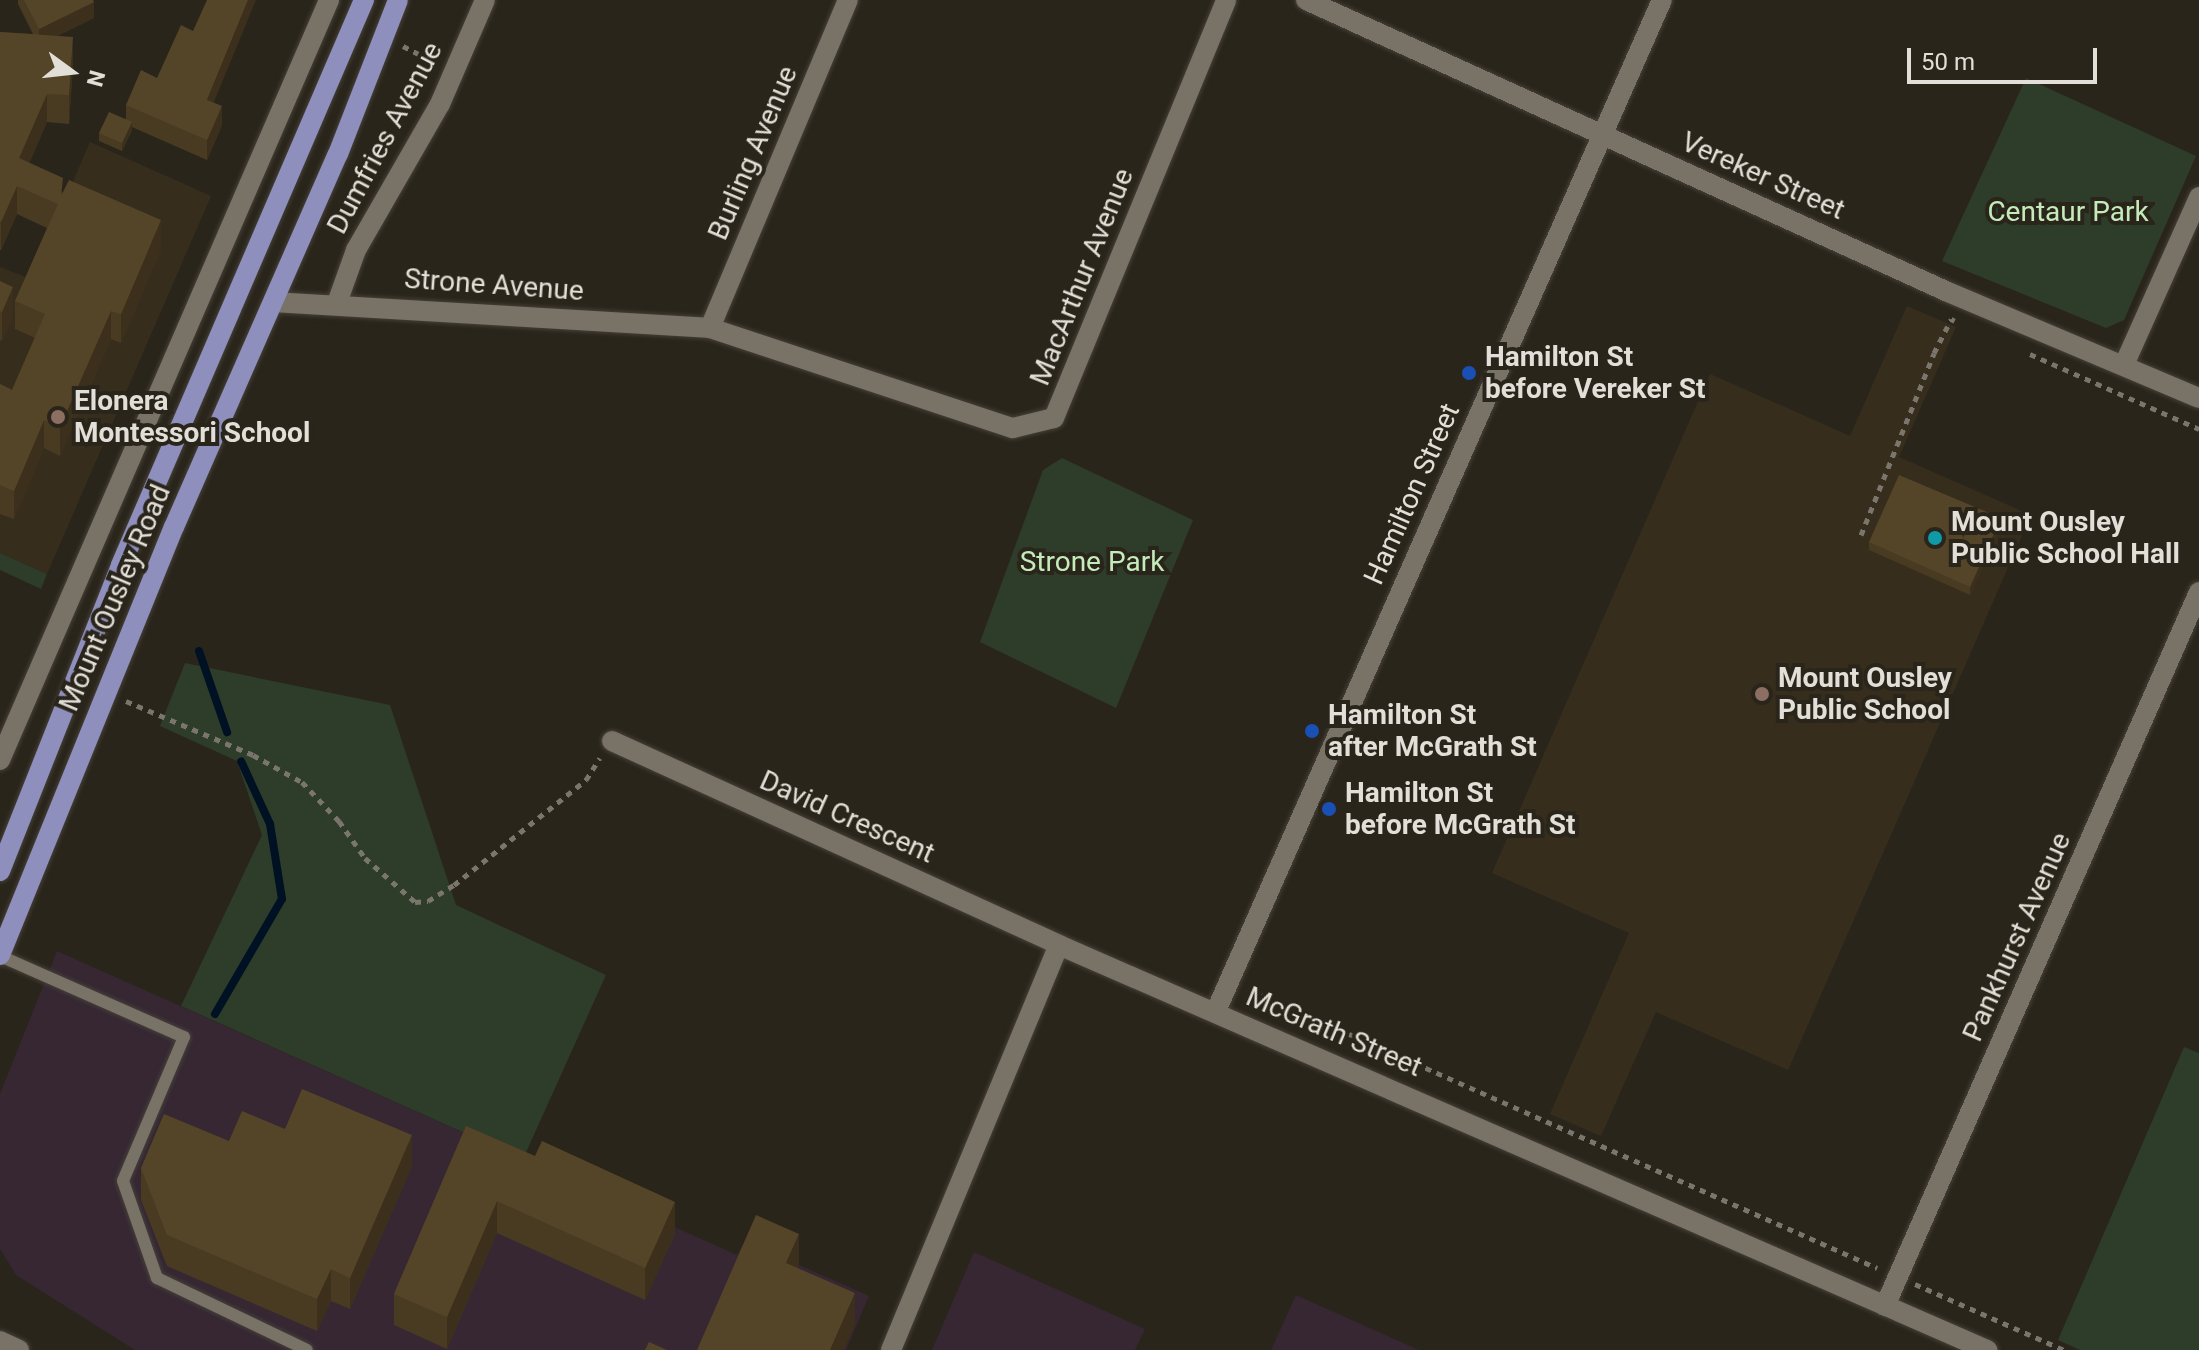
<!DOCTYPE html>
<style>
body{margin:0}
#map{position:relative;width:2199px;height:1350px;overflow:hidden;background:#2a251b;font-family:Roboto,sans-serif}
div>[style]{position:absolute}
.commercial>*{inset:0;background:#362733}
.built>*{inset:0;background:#362d1d}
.green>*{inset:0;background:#2e3c2a}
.stream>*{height:8px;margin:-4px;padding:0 4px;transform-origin:4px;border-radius:4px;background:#001124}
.path>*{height:5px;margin-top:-2.5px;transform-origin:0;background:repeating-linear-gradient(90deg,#7a766e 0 6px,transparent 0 12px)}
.roads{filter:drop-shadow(0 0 2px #454038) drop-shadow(0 0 2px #454038)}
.service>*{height:12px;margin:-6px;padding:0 6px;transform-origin:6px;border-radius:6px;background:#797267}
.minor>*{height:20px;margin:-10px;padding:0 10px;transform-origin:10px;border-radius:10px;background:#797267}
.secondary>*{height:20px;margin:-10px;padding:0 10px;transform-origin:10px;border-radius:10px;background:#797267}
.primary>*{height:20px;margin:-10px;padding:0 10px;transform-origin:10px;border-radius:10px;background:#8e8fbc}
.wall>*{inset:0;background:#493b22}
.shaded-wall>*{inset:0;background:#3c301c}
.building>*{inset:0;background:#554528}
.dots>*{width:22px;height:22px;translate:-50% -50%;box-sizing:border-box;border:4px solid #2a251b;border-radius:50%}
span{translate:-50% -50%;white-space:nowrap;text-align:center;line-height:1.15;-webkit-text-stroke:8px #2a251b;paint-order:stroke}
.street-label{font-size:28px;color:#e2dfd8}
.park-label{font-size:28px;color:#c4ecba}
.poi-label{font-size:28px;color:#e2dfd8;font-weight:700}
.left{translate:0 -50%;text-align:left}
.north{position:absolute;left:32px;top:32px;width:80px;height:80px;-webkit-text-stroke:6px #2a251b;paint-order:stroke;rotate:105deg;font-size:22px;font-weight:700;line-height:32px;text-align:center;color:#e2dfd8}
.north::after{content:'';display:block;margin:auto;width:28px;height:36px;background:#e2dfd8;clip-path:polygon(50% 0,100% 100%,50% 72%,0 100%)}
.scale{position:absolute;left:1907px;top:48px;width:190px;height:36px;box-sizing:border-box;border:4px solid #e2dfd8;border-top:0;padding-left:10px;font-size:24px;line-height:28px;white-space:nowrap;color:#e2dfd8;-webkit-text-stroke:6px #2a251b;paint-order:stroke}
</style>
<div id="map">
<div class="commercial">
<div style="clip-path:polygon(57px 951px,737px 1255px,745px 1241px,869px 1296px,846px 1350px,135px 1350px,16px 1275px,0 1249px,0 1094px)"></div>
<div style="clip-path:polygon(974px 1252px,1145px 1329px,1135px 1350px,932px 1350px)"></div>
<div style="clip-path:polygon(1296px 1295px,1419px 1350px,1271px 1350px)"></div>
</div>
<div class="built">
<div style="clip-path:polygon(90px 142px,211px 196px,47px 574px,0 553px,0 267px,31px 279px)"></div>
<div style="clip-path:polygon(1907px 306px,1956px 327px,1899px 457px,2031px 515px,1788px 1070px,1656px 1012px,1601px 1136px,1550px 1114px,1629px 933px,1492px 873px,1710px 374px,1850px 436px)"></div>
</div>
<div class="green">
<div style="clip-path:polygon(2026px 78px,2196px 156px,2124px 320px,2106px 328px,1942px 261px)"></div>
<div style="clip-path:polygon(1062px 458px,1193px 520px,1116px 708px,980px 642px,1043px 470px)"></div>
<div style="clip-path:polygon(0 553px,47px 574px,41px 589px,0 570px)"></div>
<div style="clip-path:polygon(185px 663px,390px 705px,456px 905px,606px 975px,523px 1159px,181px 1006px,262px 835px,237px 761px,160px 726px)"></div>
<div style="clip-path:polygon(2184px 1047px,2199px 1053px,2199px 1350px,2080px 1350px,2058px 1340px)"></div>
</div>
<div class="stream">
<div style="left:199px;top:651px;width:86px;rotate:70.9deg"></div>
<div style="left:215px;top:1014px;width:133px;rotate:-59.8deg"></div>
<div style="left:282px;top:899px;width:76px;rotate:-99.1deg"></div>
<div style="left:270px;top:824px;width:69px;rotate:-114.7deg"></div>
</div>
<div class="path">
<div style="left:403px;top:46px;width:34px;rotate:27deg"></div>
<div style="left:2030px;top:354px;width:185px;rotate:23.9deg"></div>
<div style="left:1861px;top:535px;width:196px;rotate:-68.1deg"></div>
<div style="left:1934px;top:353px;width:38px;rotate:-63deg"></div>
<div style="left:1951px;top:319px;width:4px;rotate:27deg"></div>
<div style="left:126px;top:701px;width:138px;rotate:23deg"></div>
<div style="left:253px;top:755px;width:56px;rotate:28.9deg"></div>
<div style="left:302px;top:782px;width:54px;rotate:46.5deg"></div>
<div style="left:339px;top:821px;width:45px;rotate:54.9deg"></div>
<div style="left:365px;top:858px;width:67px;rotate:41.3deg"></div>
<div style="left:415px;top:902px;width:13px;rotate:-4deg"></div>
<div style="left:428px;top:901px;width:31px;rotate:-32deg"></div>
<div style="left:454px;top:885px;width:169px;rotate:-38.5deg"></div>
<div style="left:586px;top:780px;width:26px;rotate:-58deg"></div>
<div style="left:1250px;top:990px;width:686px;rotate:23.91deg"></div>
<div style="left:1915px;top:1284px;width:163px;rotate:23.9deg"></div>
</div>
<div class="roads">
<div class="service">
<div style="left:0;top:956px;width:201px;rotate:23.8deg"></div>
<div style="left:184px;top:1037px;width:156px;rotate:113deg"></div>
<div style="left:123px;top:1181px;width:103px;rotate:70.7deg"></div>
<div style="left:157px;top:1278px;width:166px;rotate:25.6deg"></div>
</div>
<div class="minor">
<div style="left:1306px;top:0;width:705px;rotate:24.46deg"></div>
<div style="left:1948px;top:292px;width:272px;rotate:22.9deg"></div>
<div style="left:274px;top:302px;width:437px;rotate:3.4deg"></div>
<div style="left:710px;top:328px;width:319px;rotate:18.3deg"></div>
<div style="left:1013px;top:428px;width:42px;rotate:-13.7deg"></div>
<div style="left:1054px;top:418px;width:452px;rotate:-67.6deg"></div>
<div style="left:337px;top:303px;width:56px;rotate:-70.3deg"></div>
<div style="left:356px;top:250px;width:168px;rotate:-60.1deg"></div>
<div style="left:440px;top:104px;width:113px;rotate:-66.6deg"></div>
<div style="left:710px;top:328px;width:356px;rotate:-67.2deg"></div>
<div style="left:2124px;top:365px;width:184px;rotate:-65.9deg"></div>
<div style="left:612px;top:741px;width:491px;rotate:24.5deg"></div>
<div style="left:0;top:760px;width:828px;rotate:-66.59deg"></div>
<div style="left:1216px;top:1011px;width:1105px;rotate:-66.2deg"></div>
<div style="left:1885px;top:1306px;width:780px;rotate:-66.26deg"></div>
<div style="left:891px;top:1350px;width:438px;rotate:-67.5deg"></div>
<div style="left:1059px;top:945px;width:1013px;rotate:23.58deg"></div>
</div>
<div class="secondary">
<div style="left:0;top:1341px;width:21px;rotate:25deg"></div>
</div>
<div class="primary">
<div style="left:0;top:871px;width:329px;rotate:-68.4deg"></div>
<div style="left:121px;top:565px;width:615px;rotate:-66.73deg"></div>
<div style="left:0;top:955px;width:462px;rotate:-67.9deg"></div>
<div style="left:174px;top:527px;width:407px;rotate:-66.3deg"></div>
<div style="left:338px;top:154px;width:165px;rotate:-68.7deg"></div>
</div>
</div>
<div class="wall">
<div style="clip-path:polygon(18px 0,93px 0,94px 18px,57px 36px,73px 66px,69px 124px,47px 122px,29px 163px,63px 193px,161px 249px,121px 343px,111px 339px,60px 456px,44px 448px,14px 519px,0 514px,0 384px,12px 390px,35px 338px,15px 329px,15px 301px,47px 228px,17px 214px,1px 250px,0 250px,0 32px,33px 34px,18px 4px)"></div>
<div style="clip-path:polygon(214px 103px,222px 125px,207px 160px,132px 127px,132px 130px,122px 151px,99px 141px,99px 133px,126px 119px,126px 105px)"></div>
<div style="clip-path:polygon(0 281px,13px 316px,2px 341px,0 340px)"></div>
<div style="clip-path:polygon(2001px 526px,1970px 595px,1869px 550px,1869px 542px)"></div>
<div style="clip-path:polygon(466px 1126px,675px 1234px,645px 1300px,497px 1233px,447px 1349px,394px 1325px,394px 1294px)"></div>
<div style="clip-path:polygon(285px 1129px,412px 1166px,350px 1309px,331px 1301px,317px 1331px,167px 1266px,141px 1200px,141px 1168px,229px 1141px)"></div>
</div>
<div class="shaded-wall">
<div style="clip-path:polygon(248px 0,256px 0,207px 119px,207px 100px)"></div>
<div style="clip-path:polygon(94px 2px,94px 18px,39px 45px,39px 29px)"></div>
<div style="clip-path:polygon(73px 37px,73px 66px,69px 124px,69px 95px)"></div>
<div style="clip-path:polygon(47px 94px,47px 122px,19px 187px,19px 158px)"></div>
<div style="clip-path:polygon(222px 106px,222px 125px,207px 160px,207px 140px)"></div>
<div style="clip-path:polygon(132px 122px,132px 130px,122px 151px,122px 143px)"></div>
<div style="clip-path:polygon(17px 186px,17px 214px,1px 250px,1px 222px)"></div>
<div style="clip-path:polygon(161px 220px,161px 249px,121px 343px,121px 314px)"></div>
<div style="clip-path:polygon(13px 287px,13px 316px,2px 341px,2px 312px)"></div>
<div style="clip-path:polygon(111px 311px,111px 339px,60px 456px,60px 427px)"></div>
<div style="clip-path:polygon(44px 420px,44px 448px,14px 519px,14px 491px)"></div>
<div style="clip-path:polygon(2001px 518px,2001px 526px,1970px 595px,1970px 587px)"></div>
<div style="clip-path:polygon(412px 1135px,412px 1166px,350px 1309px,350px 1278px)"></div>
<div style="clip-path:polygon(497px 1201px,497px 1233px,447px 1349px,447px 1317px)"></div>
<div style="clip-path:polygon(675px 1202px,675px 1234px,645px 1300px,645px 1268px)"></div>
<div style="clip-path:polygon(799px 1234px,799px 1266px,786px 1295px,786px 1263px)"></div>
<div style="clip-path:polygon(331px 1269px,331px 1301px,317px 1331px,317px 1299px)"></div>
<div style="clip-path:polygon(855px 1293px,855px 1325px,844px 1350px,830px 1350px)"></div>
</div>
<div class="building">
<div style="clip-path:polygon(24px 0,93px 0,94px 2px,39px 29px)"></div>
<div style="clip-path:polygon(207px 0,248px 0,207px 100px,222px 106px,207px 140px,126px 105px,141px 70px,157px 78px,181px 25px,193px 31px)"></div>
<div style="clip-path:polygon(0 32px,73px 37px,69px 95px,47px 94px,19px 158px,63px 178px,61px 196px,69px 180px,161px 220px,121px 314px,111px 311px,60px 427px,44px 420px,14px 491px,0 485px,0 384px,12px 390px,45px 314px,15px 301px,58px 204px,17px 186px,1px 222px,0 221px)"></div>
<div style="clip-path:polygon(109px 112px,132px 122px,122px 143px,99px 133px)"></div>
<div style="clip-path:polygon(0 281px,13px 287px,2px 312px,0 311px)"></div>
<div style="clip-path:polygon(1899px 475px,2001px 518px,1970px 587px,1869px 542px)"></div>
<div style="clip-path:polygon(302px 1089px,412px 1135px,350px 1278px,331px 1269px,317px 1299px,167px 1235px,141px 1168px,164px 1114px,229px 1141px,242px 1111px,285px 1129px)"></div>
<div style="clip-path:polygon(466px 1126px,535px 1156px,542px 1141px,675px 1202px,645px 1268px,497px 1201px,447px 1317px,394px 1294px)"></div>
<div style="clip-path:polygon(756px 1215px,799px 1234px,786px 1263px,855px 1293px,830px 1350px,697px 1350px)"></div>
<div style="clip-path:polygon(649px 1342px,667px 1350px,645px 1350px)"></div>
</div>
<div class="dots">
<div style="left:1469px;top:373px;background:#1a4fb4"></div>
<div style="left:58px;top:417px;background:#8d6e63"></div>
<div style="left:1935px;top:538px;background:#0f9aa8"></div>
<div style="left:1762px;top:694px;background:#8d6e63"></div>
<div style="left:1312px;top:731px;background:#1a4fb4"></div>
<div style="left:1329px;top:809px;background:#1a4fb4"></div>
</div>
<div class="street-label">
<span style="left:385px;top:138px;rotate:-62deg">Dumfries Avenue</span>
<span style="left:753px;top:153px;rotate:-67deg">Burling Avenue</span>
<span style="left:1763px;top:176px;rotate:24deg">Vereker Street</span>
<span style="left:1082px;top:277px;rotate:-68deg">MacArthur Avenue</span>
<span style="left:494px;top:285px;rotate:4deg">Strone Avenue</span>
<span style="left:1412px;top:494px;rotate:-66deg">Hamilton Street</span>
<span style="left:115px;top:598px;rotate:-67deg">Mount Ousley Road</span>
<span style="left:847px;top:817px;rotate:24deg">David Crescent</span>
<span style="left:2017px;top:937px;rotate:-66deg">Pankhurst Avenue</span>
<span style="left:1334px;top:1032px;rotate:23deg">McGrath Street</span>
</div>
<div class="park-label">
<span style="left:2068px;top:212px">Centaur Park</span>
<span style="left:1092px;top:562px">Strone Park</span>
</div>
<div class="poi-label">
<span class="left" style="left:1485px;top:373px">Hamilton St<br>before Vereker St</span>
<span class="left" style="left:74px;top:417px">Elonera<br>Montessori School</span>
<span class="left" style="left:1951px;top:538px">Mount Ousley<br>Public School Hall</span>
<span class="left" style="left:1778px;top:694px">Mount Ousley<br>Public School</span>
<span class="left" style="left:1328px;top:731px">Hamilton St<br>after McGrath St</span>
<span class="left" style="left:1345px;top:809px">Hamilton St<br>before McGrath St</span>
</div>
<div class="north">N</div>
<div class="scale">50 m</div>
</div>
